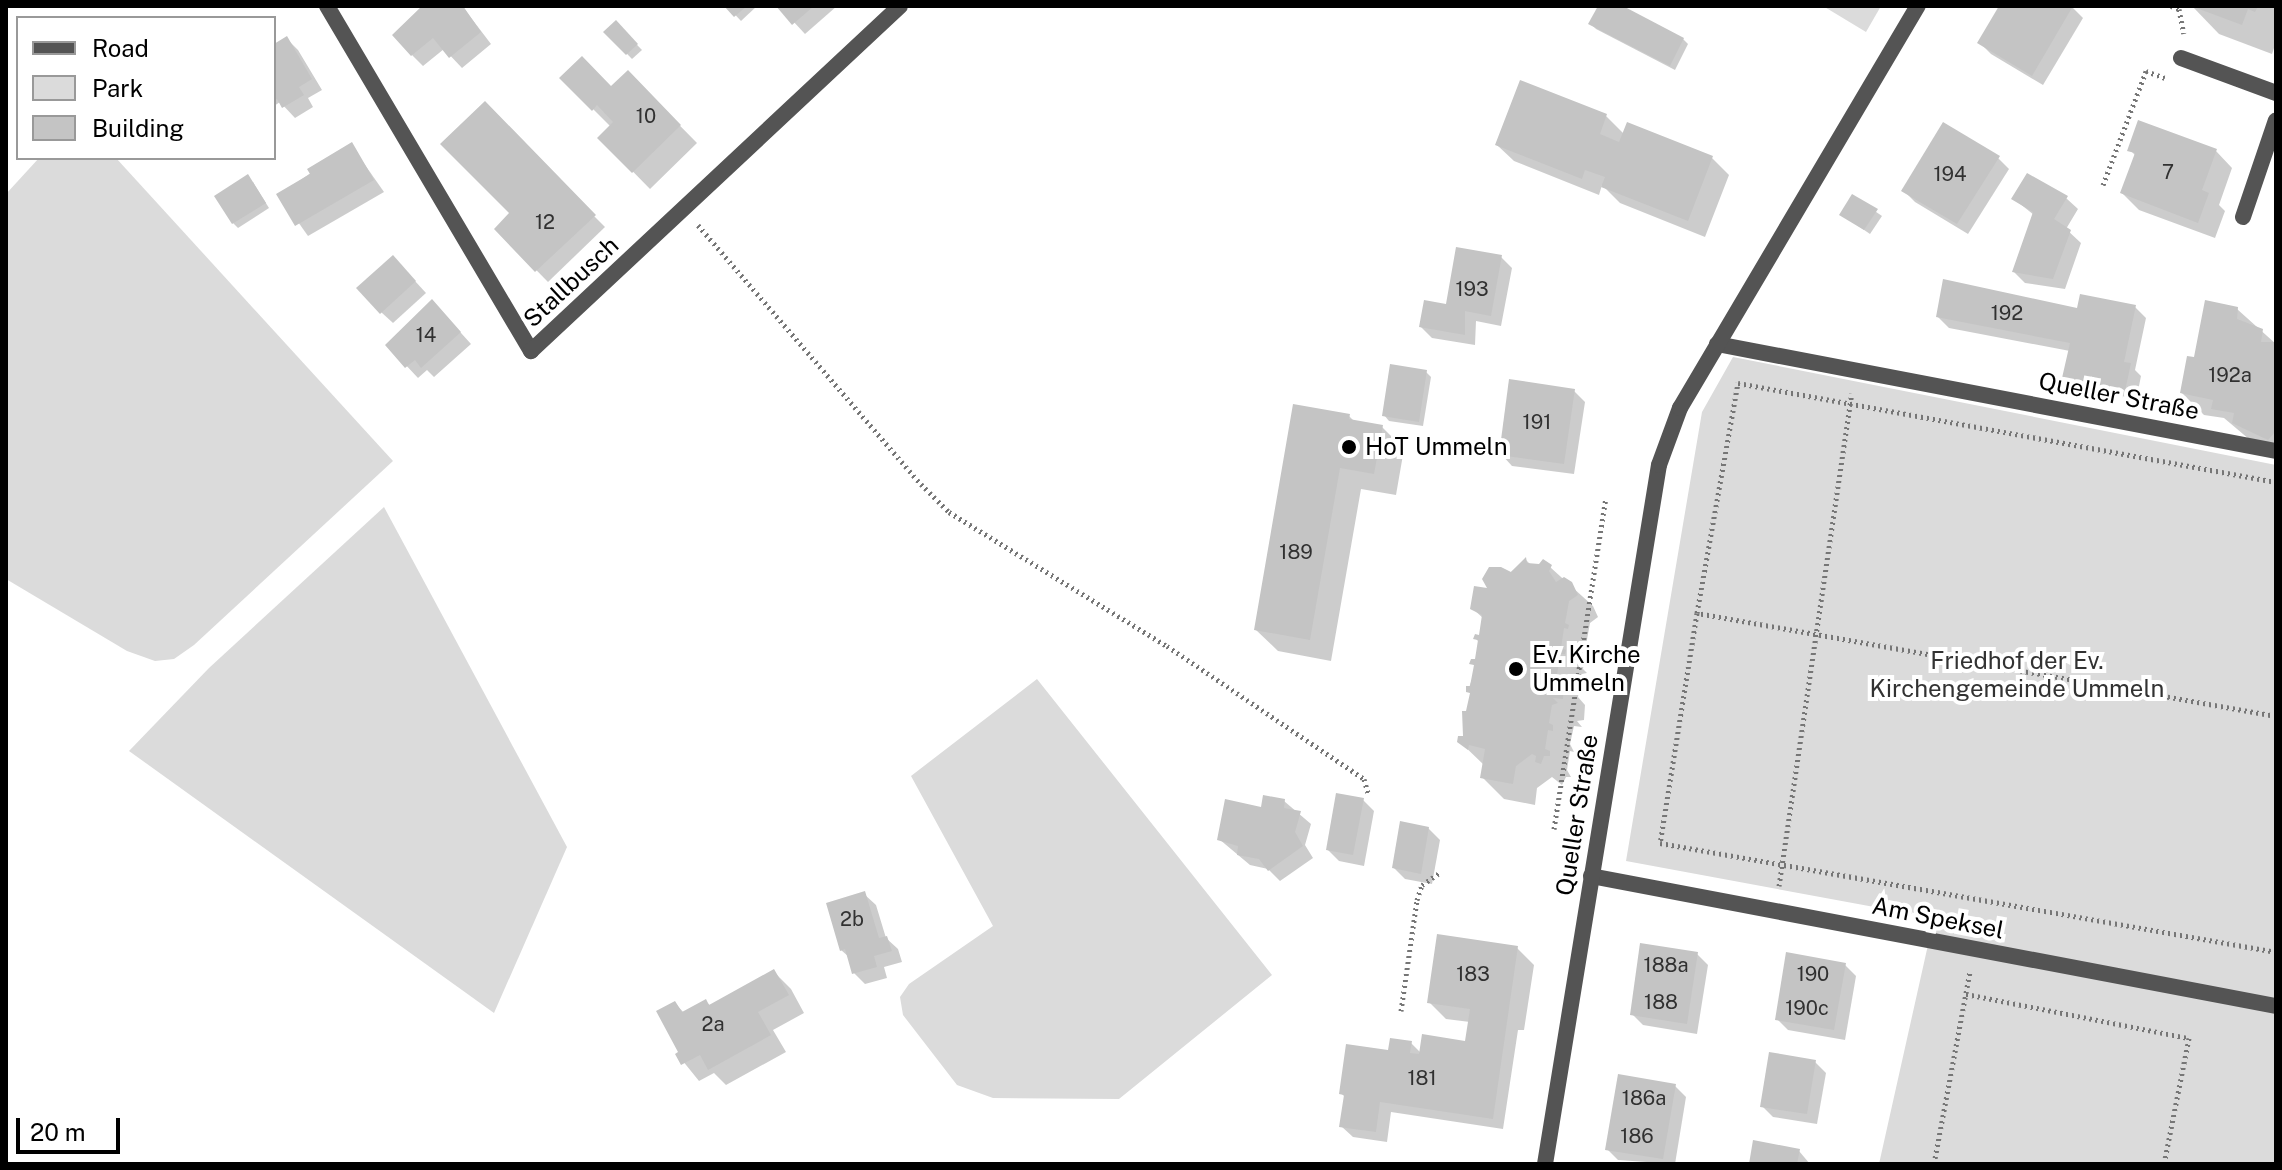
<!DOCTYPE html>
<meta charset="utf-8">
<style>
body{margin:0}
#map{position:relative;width:2282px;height:1170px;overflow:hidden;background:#fff;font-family:"Public Sans",sans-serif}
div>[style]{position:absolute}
.green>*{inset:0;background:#dbdbdb}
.shadow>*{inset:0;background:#0003}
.building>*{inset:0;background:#c4c4c4}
.path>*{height:5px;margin-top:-2.5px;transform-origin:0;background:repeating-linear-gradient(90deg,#767676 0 2px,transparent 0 6px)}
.minor>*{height:16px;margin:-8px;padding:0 8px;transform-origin:8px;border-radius:8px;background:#545454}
.tertiary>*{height:16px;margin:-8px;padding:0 8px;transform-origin:8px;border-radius:8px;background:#545454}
.dots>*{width:22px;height:22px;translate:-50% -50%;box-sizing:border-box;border:4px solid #fff;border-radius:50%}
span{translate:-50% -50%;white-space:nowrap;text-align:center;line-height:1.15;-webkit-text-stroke:8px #fff;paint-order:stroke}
.number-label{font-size:20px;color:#313131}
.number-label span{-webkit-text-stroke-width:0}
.street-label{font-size:24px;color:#000}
.poi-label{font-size:24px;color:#000}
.left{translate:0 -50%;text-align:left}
.park-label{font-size:24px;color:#323232}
.frame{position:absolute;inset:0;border:8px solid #000;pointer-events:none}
.legend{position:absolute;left:16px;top:16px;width:260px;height:144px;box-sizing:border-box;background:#fff;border:2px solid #999;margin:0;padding:10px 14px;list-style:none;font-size:24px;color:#000}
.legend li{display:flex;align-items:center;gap:16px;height:40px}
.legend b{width:40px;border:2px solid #999}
.scale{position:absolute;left:16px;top:1118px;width:104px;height:36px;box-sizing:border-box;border:4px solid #000;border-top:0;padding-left:10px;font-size:24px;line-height:28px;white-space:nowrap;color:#000;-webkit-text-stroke:6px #fff;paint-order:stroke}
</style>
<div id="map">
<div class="green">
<div style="clip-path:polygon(1823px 6px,1881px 6px,1866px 32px)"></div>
<div style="clip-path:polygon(39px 158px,116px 158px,393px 461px,194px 645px,174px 659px,155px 661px,127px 651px,6px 579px,6px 194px)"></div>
<div style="clip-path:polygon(1733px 357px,2276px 465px,2276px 1164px,1879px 1164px,1934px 918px,1626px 861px,1702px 412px)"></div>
<div style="clip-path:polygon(384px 507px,567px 847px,494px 1013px,129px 751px,209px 668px)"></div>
<div style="clip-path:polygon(1037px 679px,1272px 975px,1119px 1099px,993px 1098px,957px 1085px,903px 1015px,900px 997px,909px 984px,993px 926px,911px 776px)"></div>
</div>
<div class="shadow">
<div style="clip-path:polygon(425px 6px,462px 6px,491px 44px,462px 68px,444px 49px,423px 66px,412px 55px)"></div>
<div style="clip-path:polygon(727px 6px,757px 6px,741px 21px)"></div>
<div style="clip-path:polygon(779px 6px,837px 6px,805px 34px)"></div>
<div style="clip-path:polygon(1600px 6px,1619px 6px,1683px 39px,1688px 44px,1675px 70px,1596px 29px,1591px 24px)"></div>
<div style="clip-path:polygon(2001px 6px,2071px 6px,2083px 18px,2043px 85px,1991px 54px,1980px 43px)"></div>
<div style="clip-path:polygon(2192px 6px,2276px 6px,2276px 42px,2272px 54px,2219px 34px)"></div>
<div style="clip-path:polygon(616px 23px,642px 50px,632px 59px,606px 32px)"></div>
<div style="clip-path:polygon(287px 39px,298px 50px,322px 90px,308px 98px,313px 107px,295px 118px,280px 102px,274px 106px,274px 46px)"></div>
<div style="clip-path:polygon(628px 73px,697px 143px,650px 189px,600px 138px,611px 127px,562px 78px,611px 89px)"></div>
<div style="clip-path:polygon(1606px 116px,1624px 134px,1628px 125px,1712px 158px,1729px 175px,1705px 237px,1620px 203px,1602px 185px,1599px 195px,1514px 161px,1497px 145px)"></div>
<div style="clip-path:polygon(351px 145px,384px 192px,308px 236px,279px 195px)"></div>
<div style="clip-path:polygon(2130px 150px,2216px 151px,2232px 168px,2219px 205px,2225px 211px,2215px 238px,2139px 210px,2122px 193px,2136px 156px)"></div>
<div style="clip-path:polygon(1998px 158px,2009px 169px,1968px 234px,1915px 202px,1904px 191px)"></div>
<div style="clip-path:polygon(253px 182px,269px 208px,238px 228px,233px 223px)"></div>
<div style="clip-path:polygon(568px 190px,605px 227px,548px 282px,496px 229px)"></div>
<div style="clip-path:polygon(1853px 196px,1882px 216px,1870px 234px,1842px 215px)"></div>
<div style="clip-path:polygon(2066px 198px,2078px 209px,2066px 229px,2081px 243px,2065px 289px,2025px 283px,2014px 272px,2034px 215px,2014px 199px)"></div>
<div style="clip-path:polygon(1501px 257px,1512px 268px,1501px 326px,1476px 321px,1475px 345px,1432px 338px,1421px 327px)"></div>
<div style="clip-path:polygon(404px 269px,426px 293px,393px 323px,381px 312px)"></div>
<div style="clip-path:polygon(2135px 307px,2146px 318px,2135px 370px,2141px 376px,2136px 401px,2075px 388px,2064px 377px,2070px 351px,1949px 328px,1938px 317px)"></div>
<div style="clip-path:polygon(2237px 309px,2276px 344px,2276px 454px,2256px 445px,2224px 418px,2204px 415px,2182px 393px,2196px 359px)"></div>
<div style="clip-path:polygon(443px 313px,471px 344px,434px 377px,427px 370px,418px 378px,387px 345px)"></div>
<div style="clip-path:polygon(1426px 372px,1431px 377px,1423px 426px,1389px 421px,1384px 415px)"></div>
<div style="clip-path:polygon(1574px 391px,1585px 402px,1574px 474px,1512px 466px,1501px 454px)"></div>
<div style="clip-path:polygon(1349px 416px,1355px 422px,1382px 427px,1404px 449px,1396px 495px,1361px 489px,1331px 661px,1278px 651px,1256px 630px)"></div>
<div style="clip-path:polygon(1525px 559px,1531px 565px,1550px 567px,1593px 606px,1598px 617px,1590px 623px,1586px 645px,1590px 649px,1586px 649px,1583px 669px,1587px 673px,1582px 674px,1578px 697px,1585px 705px,1584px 720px,1577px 721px,1582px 727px,1574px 726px,1570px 744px,1574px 752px,1570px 751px,1567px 770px,1571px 777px,1566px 777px,1562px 785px,1552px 777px,1537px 788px,1535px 805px,1504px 799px,1482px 777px,1484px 765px,1459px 741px,1465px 738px,1472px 695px,1468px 691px,1476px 667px,1472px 663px,1477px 661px,1480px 643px,1476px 639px,1480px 637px,1484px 619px,1472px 608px)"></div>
<div style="clip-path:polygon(1363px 800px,1374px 811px,1364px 866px,1339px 861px,1328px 850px)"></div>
<div style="clip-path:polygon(1284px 801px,1311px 824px,1305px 845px,1313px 858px,1280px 881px,1268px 869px,1250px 865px,1219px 839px,1263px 809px)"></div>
<div style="clip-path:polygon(1428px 828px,1440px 840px,1432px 884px,1405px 879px,1394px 868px)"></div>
<div style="clip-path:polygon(864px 894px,876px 905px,886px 938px,898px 949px,902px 962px,884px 967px,887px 978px,865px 984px,854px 973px,849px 957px,841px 950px)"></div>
<div style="clip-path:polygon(1517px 948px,1534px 965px,1524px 1030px,1518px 1030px,1503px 1129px,1391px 1112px,1387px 1142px,1353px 1137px,1341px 1126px,1346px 1098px,1341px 1093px,1390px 1052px,1411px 1043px,1421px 1053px,1467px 1043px,1470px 1022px,1446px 1019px,1429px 1002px)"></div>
<div style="clip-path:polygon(1697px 954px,1708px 965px,1697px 1034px,1643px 1025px,1632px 1014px)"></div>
<div style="clip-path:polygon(1845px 965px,1856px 976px,1845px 1040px,1788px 1030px,1777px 1019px)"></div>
<div style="clip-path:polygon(774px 972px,791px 989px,804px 1013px,773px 1030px,786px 1052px,726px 1085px,714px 1073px,699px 1081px,678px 1055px,681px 1053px,675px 1003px,684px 1013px,705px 1001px,711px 1006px)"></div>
<div style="clip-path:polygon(1815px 1062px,1826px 1073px,1817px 1124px,1773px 1117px,1762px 1106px)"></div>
<div style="clip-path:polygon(1675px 1086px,1686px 1097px,1675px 1164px,1618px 1160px,1607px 1149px)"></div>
<div style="clip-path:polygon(1799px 1151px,1810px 1164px,1751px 1164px)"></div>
</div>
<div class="building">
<div style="clip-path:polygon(422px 6px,463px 6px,481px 32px,449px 58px,433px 38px,411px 56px,392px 35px)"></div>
<div style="clip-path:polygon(724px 6px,747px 6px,734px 17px)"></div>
<div style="clip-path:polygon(776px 6px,814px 6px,792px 25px)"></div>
<div style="clip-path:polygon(1598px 6px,1623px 6px,1684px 38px,1670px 66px,1588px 24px)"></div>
<div style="clip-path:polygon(1999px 6px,2073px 6px,2032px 76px,1977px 43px)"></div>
<div style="clip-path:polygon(2191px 6px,2258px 6px,2255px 12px,2248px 9px,2242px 25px)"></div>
<div style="clip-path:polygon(616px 20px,638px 44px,626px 55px,603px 32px)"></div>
<div style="clip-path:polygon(287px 36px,312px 79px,299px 87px,304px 95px,282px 108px,277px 99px,274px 101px,274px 44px)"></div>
<div style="clip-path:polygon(582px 56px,611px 86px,628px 70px,681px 125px,632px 173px,597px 138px,613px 122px,597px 105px,592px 111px,559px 78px)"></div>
<div style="clip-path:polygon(1520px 80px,1607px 114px,1600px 134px,1619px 142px,1627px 122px,1713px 156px,1688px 221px,1601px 187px,1605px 177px,1585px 170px,1582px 179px,1495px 145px)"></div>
<div style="clip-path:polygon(485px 101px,596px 215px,535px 272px,494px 229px,509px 213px,440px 144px)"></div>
<div style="clip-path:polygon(2138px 120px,2217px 149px,2202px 190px,2209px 193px,2198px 223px,2120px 193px,2135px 153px,2127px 151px)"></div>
<div style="clip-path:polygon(1943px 122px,2000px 156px,1957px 224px,1901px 191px)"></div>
<div style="clip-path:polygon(352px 142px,374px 180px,295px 226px,276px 194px,310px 174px,307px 169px)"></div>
<div style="clip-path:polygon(2027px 173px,2068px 196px,2054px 219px,2071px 230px,2053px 279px,2012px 272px,2033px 212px,2011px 199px)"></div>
<div style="clip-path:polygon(248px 174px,266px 203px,232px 224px,214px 196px)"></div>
<div style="clip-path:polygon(1852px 194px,1878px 209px,1864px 230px,1839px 215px)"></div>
<div style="clip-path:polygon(1456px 247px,1502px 255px,1491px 316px,1465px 311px,1465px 335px,1419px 327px,1424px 300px,1446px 304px)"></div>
<div style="clip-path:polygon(393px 255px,416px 281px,380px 314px,356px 288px)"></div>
<div style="clip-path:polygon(1943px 279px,2077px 308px,2080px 294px,2136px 305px,2124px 362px,2131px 363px,2125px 391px,2062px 378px,2070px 343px,1936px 317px)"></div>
<div style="clip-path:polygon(432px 299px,461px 332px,421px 368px,415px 360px,405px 368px,385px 345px)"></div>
<div style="clip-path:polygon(2205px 300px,2238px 307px,2237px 319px,2263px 329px,2261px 342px,2276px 342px,2276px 431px,2268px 440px,2232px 423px,2234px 413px,2211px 409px,2213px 400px,2180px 393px,2187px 356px,2194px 357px)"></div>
<div style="clip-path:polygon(1390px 364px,1427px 370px,1419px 422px,1382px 416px)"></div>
<div style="clip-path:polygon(1509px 379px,1575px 389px,1564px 464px,1499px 455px)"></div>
<div style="clip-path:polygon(1293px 404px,1350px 414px,1349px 419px,1383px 425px,1374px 474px,1340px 468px,1310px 640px,1254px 630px)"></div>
<div style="clip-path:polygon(1526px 557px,1527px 563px,1539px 564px,1543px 559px,1552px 565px,1549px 571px,1556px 582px,1564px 577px,1572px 582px,1578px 595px,1569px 601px,1566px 618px,1565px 623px,1569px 625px,1568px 629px,1564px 628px,1561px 648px,1566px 650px,1565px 654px,1561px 654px,1557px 674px,1564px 682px,1563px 699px,1553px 698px,1558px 703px,1552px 705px,1549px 723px,1553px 725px,1553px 731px,1548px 730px,1545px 749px,1550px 751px,1550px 756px,1544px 756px,1541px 764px,1535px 762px,1536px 756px,1532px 754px,1516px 766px,1513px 784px,1480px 778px,1485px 749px,1469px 745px,1468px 750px,1457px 742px,1458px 736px,1463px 736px,1462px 711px,1466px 711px,1470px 693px,1466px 692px,1466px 686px,1470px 686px,1474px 665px,1469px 664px,1471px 659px,1475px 659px,1478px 640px,1473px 639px,1475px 634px,1479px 635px,1482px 615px,1470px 609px,1474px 586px,1487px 588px,1482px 579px,1489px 567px,1501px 567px,1511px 572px)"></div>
<div style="clip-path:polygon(1336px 793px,1364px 798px,1353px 855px,1326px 850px)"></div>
<div style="clip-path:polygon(1263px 795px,1285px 799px,1284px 808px,1301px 811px,1295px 832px,1303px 846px,1268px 871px,1259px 859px,1237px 855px,1238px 846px,1217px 840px,1225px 799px,1261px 807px)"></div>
<div style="clip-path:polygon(1400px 821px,1429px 827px,1421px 874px,1392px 868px)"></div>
<div style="clip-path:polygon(865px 891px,879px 938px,887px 936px,892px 951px,874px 956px,877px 967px,852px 974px,845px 949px,840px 951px,826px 903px)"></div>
<div style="clip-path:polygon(1437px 934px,1518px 946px,1493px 1119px,1380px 1102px,1376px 1132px,1339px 1127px,1344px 1095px,1339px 1094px,1346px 1044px,1388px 1050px,1390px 1038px,1412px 1041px,1410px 1053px,1419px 1054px,1422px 1034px,1465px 1041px,1470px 1009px,1427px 1003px)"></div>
<div style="clip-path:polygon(1640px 943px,1698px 952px,1687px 1024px,1630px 1015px)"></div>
<div style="clip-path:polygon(1786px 952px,1846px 963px,1834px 1030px,1775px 1020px)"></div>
<div style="clip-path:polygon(774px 969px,789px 995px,758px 1012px,771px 1035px,708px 1070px,700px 1055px,681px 1065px,675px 1054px,678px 1052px,656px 1011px,675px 1001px,682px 1012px,706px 999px,709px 1005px)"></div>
<div style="clip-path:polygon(1769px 1052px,1816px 1060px,1807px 1114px,1760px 1107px)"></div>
<div style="clip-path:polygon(1618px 1074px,1676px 1084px,1663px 1159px,1605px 1150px)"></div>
<div style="clip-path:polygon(1753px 1140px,1800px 1149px,1797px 1164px,1749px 1164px)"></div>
</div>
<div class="path">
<div style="left:2171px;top:6px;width:9px;rotate:21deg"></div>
<div style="left:2179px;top:9px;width:25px;rotate:79deg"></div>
<div style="left:2103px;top:185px;width:122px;rotate:-69.3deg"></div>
<div style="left:2146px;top:71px;width:20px;rotate:20deg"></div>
<div style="left:698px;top:225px;width:342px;rotate:49.3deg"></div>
<div style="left:921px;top:484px;width:40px;rotate:45deg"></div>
<div style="left:949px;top:512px;width:256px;rotate:31.6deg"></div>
<div style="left:1167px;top:646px;width:238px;rotate:34deg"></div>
<div style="left:1364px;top:779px;width:15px;rotate:74deg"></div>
<div style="left:1697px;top:613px;width:234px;rotate:-79.9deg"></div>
<div style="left:1738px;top:383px;width:547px;rotate:10.43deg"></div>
<div style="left:2276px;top:716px;width:588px;rotate:-169.91deg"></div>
<div style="left:1697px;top:613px;width:233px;rotate:99.1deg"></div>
<div style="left:1660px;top:843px;width:626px;rotate:10.03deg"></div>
<div style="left:1554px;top:829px;width:335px;rotate:-81.1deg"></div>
<div style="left:1779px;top:886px;width:498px;rotate:-81.6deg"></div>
<div style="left:1966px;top:994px;width:227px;rotate:11.2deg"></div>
<div style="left:2189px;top:1038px;width:128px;rotate:101.2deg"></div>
<div style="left:1401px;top:1011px;width:112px;rotate:-81.8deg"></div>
<div style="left:1417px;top:900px;width:16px;rotate:-72deg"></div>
<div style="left:1422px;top:885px;width:21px;rotate:-35deg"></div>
<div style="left:1934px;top:1164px;width:195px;rotate:-79.4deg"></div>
</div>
<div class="minor">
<div style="left:327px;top:6px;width:401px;rotate:59.4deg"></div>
<div style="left:531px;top:351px;width:505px;rotate:-43.07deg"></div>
<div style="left:2181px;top:58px;width:101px;rotate:20.2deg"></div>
<div style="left:2243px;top:217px;width:102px;rotate:-71.2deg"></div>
<div style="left:1717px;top:344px;width:569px;rotate:10.84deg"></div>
<div style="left:1591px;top:876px;width:697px;rotate:10.75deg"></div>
</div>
<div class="tertiary">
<div style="left:1545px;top:1164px;width:708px;rotate:-80.74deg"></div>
<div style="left:1659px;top:465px;width:61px;rotate:-69.8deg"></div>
<div style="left:1680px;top:408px;width:467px;rotate:-59.4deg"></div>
</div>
<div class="dots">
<div style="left:1349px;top:447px;background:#000"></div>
<div style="left:1516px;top:669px;background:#000"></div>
</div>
<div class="number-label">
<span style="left:646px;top:116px">10</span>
<span style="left:2168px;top:172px">7</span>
<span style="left:1950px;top:174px">194</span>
<span style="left:545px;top:222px">12</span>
<span style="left:1472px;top:289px">193</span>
<span style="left:2007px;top:313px">192</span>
<span style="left:426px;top:335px">14</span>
<span style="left:2230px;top:375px">192a</span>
<span style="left:1537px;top:422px">191</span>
<span style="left:1296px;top:552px">189</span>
<span style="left:852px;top:919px">2b</span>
<span style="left:1666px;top:965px">188a</span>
<span style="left:1473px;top:974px">183</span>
<span style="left:1813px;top:974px">190</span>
<span style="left:1661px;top:1002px">188</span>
<span style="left:1807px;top:1008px">190c</span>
<span style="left:713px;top:1024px">2a</span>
<span style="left:1422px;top:1078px">181</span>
<span style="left:1644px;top:1098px">186a</span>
<span style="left:1637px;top:1136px">186</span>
</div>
<div class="street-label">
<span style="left:571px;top:282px;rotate:-43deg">Stallbusch</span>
<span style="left:2119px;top:396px;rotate:11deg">Queller Straße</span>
<span style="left:1577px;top:815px;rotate:-81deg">Queller Straße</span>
<span style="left:1938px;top:918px;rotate:11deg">Am Speksel</span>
</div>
<div class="poi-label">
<span class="left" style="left:1365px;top:447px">HoT Ummeln</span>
<span class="left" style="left:1532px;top:669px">Ev. Kirche<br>Ummeln</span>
</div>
<div class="park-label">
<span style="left:2017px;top:675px">Friedhof der Ev.<br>Kirchengemeinde Ummeln</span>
</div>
<div class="frame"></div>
<ul class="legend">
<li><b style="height:10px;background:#545454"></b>Road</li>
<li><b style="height:22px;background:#dbdbdb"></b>Park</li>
<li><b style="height:22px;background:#c4c4c4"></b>Building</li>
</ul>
<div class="scale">20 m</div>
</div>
